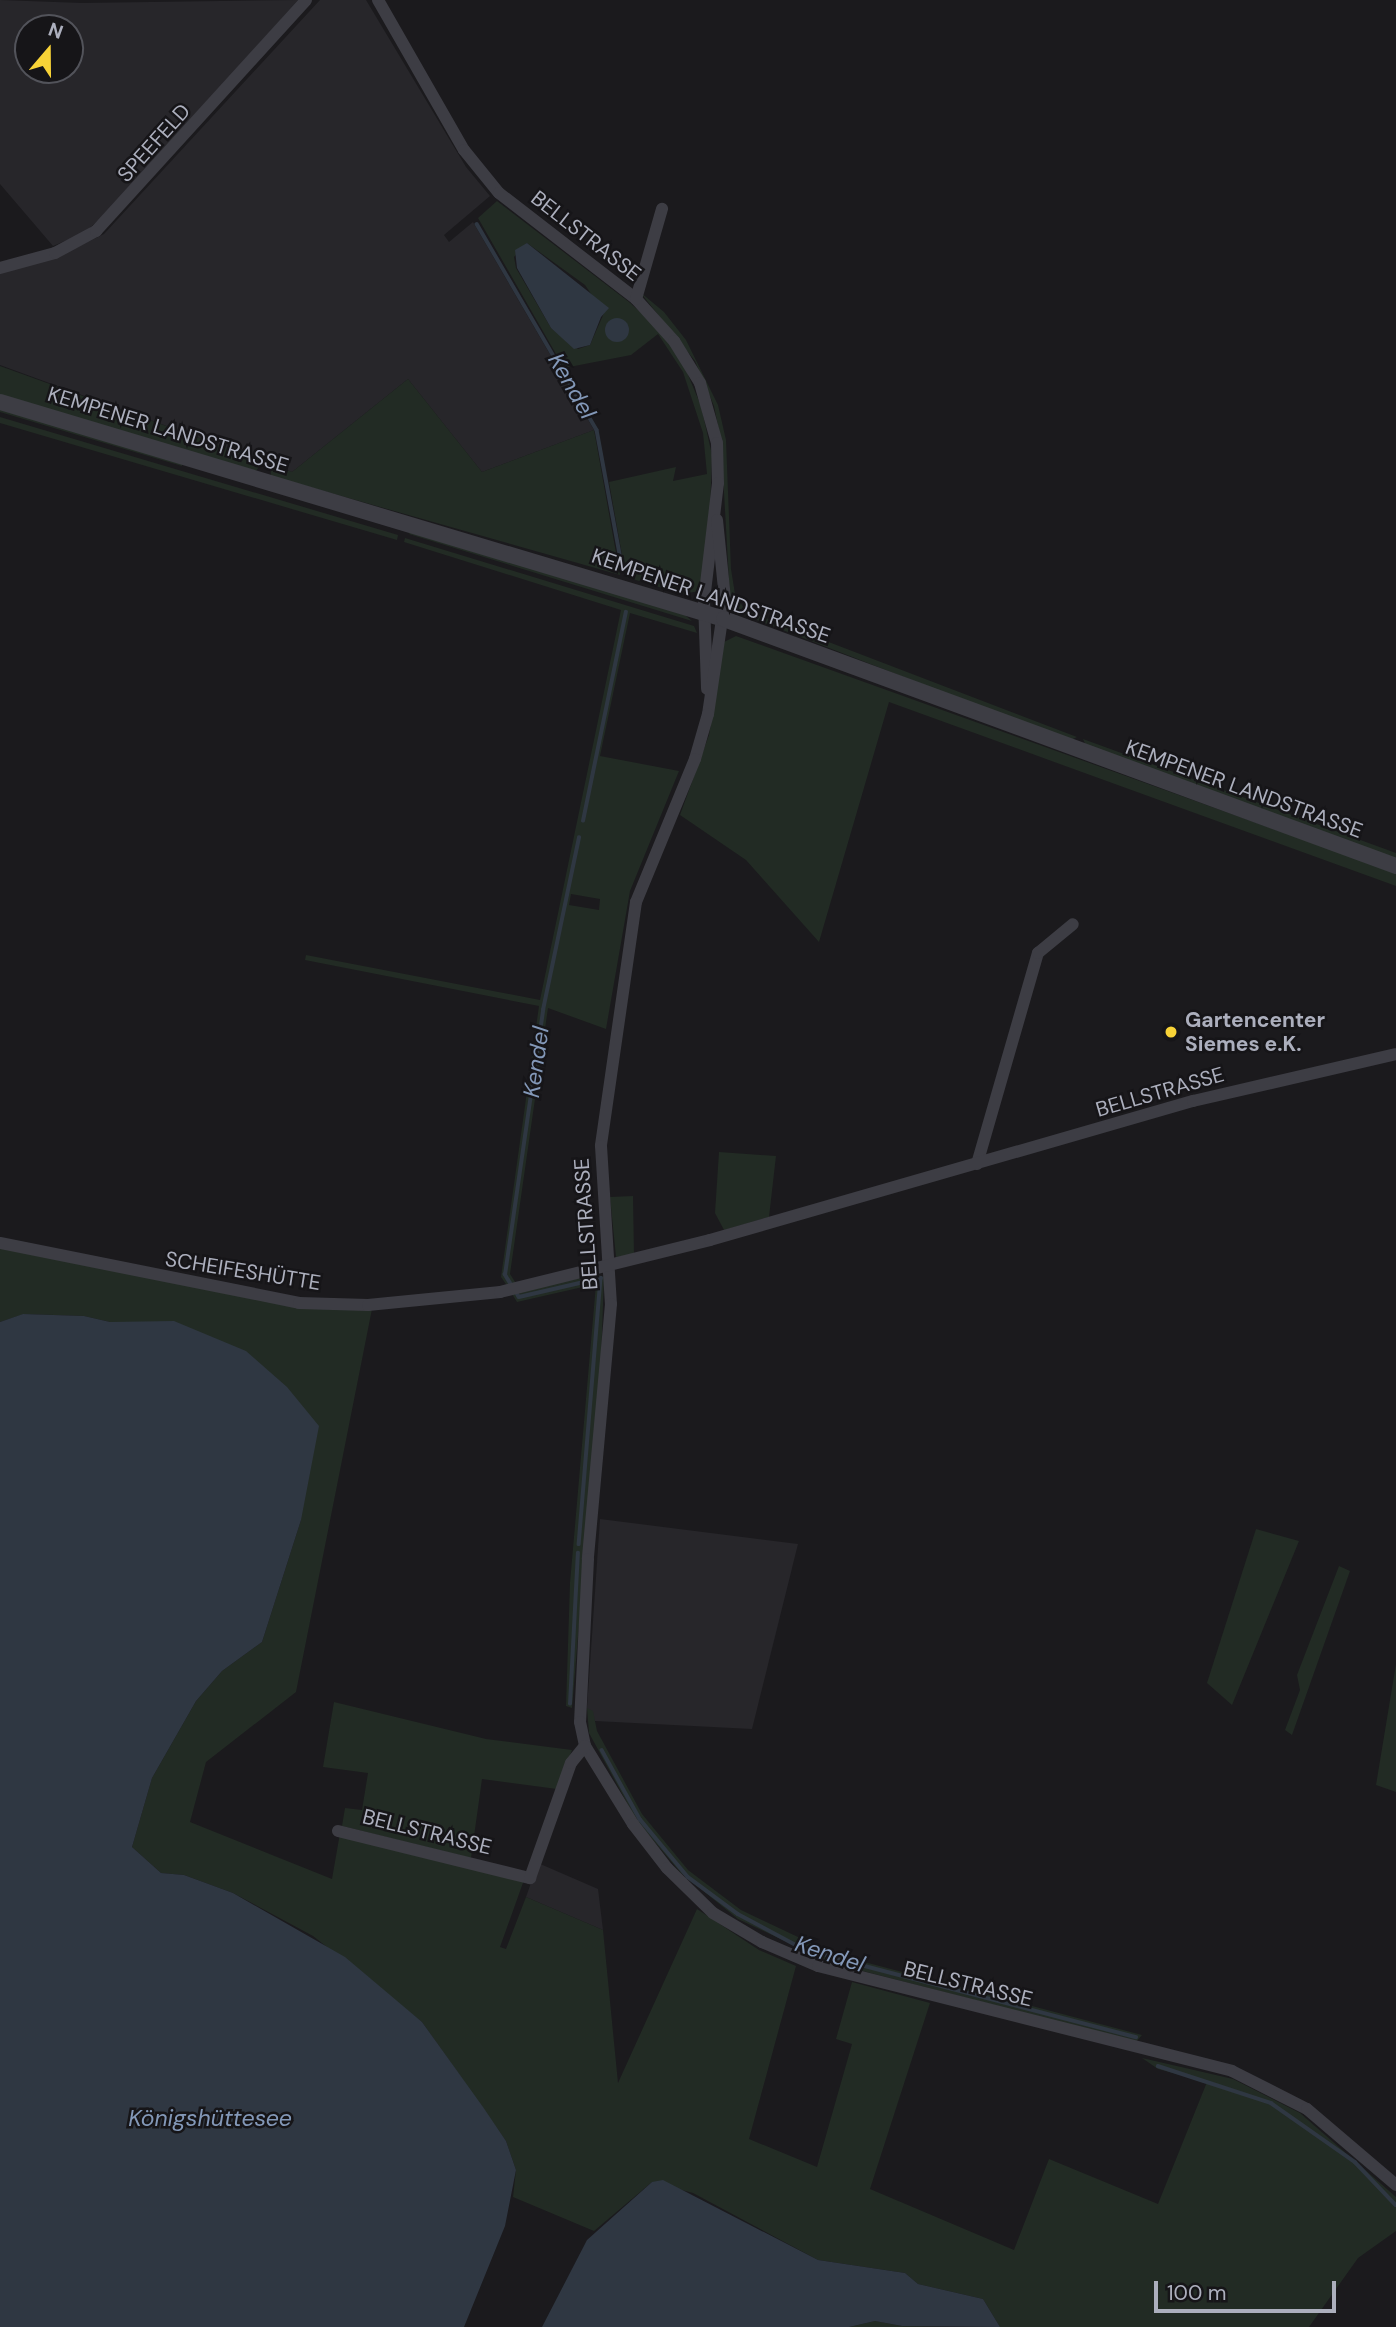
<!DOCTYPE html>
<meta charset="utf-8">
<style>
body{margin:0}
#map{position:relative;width:1396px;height:2327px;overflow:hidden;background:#1b1a1d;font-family:"DM Sans",sans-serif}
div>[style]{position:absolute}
.built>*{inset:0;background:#27262a}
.green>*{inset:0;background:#222b24}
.water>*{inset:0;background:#2f3742}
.round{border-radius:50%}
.stream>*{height:3.5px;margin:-1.75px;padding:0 1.75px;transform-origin:1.75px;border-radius:1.75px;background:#2f3742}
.minor>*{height:12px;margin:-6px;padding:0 6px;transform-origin:6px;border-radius:6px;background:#3d3d44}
.tertiary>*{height:16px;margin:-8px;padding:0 8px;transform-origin:8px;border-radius:8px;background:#3d3d44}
.dots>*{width:19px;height:19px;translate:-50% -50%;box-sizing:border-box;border:4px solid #161518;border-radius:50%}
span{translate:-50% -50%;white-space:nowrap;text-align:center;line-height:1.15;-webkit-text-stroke:5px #161518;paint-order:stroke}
.street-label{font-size:21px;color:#acafbd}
.poi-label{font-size:21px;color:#acafbd;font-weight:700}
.left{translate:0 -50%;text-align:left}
.water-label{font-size:23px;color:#8398b8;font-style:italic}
.north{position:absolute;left:14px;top:14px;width:70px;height:70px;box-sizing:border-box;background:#161518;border:2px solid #52535a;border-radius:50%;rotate:20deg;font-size:19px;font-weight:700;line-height:28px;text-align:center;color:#acafbd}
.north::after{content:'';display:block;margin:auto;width:24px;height:32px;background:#f8d337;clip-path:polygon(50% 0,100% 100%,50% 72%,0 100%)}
.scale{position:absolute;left:1154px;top:2281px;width:182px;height:32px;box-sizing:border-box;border:4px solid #acafbd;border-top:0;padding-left:9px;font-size:21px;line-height:24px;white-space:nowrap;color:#acafbd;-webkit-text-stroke:5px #161518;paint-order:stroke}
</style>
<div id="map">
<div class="built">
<div style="clip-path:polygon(evenodd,0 0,82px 3px,298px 0,113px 207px,84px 233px,53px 246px,0 184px,0 0,28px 28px,70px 28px,70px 70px,28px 70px,28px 28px)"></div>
<div style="clip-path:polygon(320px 0,366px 0,466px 167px,490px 196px,444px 235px,449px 242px,473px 222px,594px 430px,482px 472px,408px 379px,292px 472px,0 365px,0 272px,55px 258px,104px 234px)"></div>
<div style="clip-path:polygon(600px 1519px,798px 1544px,752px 1729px,595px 1721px,587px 1708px)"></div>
<div style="clip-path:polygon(538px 1863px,598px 1889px,603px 1930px,526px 1897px)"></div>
</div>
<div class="green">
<div style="clip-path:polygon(evenodd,497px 201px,629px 302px,662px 332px,686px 370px,701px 406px,712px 455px,708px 569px,700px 591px,682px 594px,626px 577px,609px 482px,676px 467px,673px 481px,707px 474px,703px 433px,683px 372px,658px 334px,631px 355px,564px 368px,478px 218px,497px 201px,527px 243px,585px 285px,604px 313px,590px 345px,578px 349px,551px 328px,516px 268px,514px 257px,527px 243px)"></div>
<div style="clip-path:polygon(640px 292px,664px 312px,686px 340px,718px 405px,726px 440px,731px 569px,735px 594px,745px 610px,1077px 737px,1069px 741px,739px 613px,730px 598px,721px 440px,714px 406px,695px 361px)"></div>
<div style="clip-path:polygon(0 366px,263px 461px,256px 471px,0 395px)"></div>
<div style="clip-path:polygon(408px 379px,482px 472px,594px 430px,620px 575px,271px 476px,270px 463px,292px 472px)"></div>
<div style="clip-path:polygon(0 409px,182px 463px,182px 466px,0 412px)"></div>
<div style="clip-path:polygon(0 417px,398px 535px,397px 540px,0 423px)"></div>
<div style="clip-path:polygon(411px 531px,685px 615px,692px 621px,409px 534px)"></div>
<div style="clip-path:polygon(evenodd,405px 538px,694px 626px,697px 633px,630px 613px,600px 756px,679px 771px,630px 891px,606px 1029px,548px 1008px,510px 1274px,517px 1285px,508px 1287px,501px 1277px,539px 1006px,305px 960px,306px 955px,540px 1000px,621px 610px,404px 542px,405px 538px,571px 894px,600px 899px,599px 910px,569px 905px,571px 894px)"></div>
<div style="clip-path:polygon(736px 636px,1396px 873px,1396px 886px,889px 702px,819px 942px,746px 860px,680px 815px,709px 735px,724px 642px)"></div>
<div style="clip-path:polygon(1083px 739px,1396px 853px,1396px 859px,1087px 748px)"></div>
<div style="clip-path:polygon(719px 1152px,776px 1156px,769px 1217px,724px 1230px,715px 1213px)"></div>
<div style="clip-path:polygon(633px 1196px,634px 1256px,616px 1257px,610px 1197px)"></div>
<div style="clip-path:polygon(0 1247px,298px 1307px,372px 1309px,296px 1692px,206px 1762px,190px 1822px,332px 1879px,340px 1833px,524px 1880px,500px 1947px,506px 1949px,526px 1897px,603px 1930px,618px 2083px,697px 1909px,759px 1950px,796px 1966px,749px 2139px,817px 2167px,852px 2044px,836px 2039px,852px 1982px,930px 2003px,870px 2189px,1014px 2250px,1049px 2159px,1158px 2204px,1207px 2082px,1158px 2069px,1142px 2058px,1233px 2079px,1300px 2113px,1396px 2197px,1396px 2231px,1358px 2258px,1309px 2327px,1000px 2327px,983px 2299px,918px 2284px,905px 2273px,818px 2260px,693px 2193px,652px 2182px,594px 2231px,513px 2197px,516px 2170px,506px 2141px,422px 2022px,313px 1936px,233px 1893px,184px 1875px,161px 1873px,132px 1847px,152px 1778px,196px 1701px,222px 1671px,262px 1642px,301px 1520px,110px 1322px,84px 1316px,24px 1314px,0 1322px)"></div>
<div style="clip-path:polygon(596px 1274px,604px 1277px,601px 1361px,572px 1708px,566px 1706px,570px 1583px,596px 1284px,517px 1302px,512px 1294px)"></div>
<div style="clip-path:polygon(1256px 1529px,1299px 1541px,1232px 1705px,1207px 1683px)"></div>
<div style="clip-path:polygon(1339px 1566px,1350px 1571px,1292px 1735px,1285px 1730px,1300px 1690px,1297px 1675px)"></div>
<div style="clip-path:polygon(1396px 1664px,1396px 1792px,1376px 1785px)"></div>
<div style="clip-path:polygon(334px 1702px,486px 1739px,572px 1750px,557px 1789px,482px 1779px,471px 1858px,342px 1826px,345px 1808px,362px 1810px,368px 1773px,323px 1767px)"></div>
<div style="clip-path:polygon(587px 1708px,593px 1711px,597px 1731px,642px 1814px,688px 1870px,741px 1910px,834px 1954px,1142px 2035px,1136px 2042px,832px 1963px,738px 1919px,681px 1873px,637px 1821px,589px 1733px)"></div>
<div style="clip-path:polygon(875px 2321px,902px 2326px,949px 2327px,849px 2327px)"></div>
</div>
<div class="water">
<div style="clip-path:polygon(527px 243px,609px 308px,601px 317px,590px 345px,574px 349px,551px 328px,517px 268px,515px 250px)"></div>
<div class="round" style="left:605px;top:318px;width:24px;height:24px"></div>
<div style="clip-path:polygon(23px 1314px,84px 1316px,110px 1322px,174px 1321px,246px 1351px,287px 1387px,319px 1426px,301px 1520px,262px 1642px,222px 1671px,196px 1701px,152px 1778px,132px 1847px,161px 1873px,184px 1875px,233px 1893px,345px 1957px,422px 2022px,483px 2107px,506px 2141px,516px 2170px,505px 2226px,464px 2327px,0 2327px,0 1322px)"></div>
<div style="clip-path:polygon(663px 2180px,818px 2260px,905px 2273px,918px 2284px,983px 2299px,1000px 2327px,902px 2326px,875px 2321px,849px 2327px,542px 2327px,587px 2240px,652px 2182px)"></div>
</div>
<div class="stream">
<div style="left:477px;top:224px;width:238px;rotate:59.8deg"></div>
<div style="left:597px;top:430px;width:137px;rotate:79.5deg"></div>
<div style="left:583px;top:821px;width:213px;rotate:-78.4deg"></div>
<div style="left:511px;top:1285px;width:12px;rotate:-121deg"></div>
<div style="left:505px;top:1275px;width:268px;rotate:-81.8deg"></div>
<div style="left:543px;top:1010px;width:176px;rotate:-78.2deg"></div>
<div style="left:517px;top:1293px;width:4px;rotate:63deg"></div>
<div style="left:519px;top:1297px;width:84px;rotate:-13deg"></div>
<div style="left:601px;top:1278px;width:267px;rotate:94.7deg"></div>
<div style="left:570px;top:1704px;width:151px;rotate:-87deg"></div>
<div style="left:602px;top:1750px;width:79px;rotate:61.2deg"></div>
<div style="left:640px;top:1819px;width:75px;rotate:50.4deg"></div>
<div style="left:688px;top:1877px;width:62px;rotate:36.5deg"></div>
<div style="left:738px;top:1914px;width:68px;rotate:28.1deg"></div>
<div style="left:798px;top:1946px;width:46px;rotate:17.7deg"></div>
<div style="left:842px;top:1960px;width:304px;rotate:14.7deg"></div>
<div style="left:1158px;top:2066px;width:119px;rotate:18.1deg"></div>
<div style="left:1271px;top:2103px;width:103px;rotate:35.1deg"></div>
<div style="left:1355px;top:2162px;width:59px;rotate:46.4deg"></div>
</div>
<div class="minor">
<div style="left:378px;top:0;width:173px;rotate:60.2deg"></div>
<div style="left:464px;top:150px;width:55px;rotate:50.9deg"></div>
<div style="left:499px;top:193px;width:173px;rotate:37.7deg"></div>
<div style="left:636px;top:299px;width:57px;rotate:47.9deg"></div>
<div style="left:674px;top:341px;width:49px;rotate:58.2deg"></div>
<div style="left:700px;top:383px;width:62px;rotate:74.2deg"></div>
<div style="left:717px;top:443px;width:40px;rotate:88.6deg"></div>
<div style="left:718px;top:483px;width:119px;rotate:96.8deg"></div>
<div style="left:704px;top:601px;width:88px;rotate:88deg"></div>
<div style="left:0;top:268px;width:57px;rotate:-15.3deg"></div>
<div style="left:55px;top:253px;width:47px;rotate:-28.2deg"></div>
<div style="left:96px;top:231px;width:312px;rotate:-47.7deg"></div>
<div style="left:636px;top:299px;width:94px;rotate:-73.9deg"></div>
<div style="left:717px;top:520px;width:79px;rotate:84.2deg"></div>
<div style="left:725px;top:599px;width:116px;rotate:98.4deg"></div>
<div style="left:708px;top:714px;width:47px;rotate:106.1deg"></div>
<div style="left:695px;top:759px;width:155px;rotate:112.4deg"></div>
<div style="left:636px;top:902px;width:246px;rotate:98.2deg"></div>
<div style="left:601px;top:1146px;width:158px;rotate:86.4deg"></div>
<div style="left:611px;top:1304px;width:256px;rotate:95.2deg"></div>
<div style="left:588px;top:1559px;width:163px;rotate:92.8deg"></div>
<div style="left:580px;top:1722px;width:25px;rotate:78deg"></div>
<div style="left:585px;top:1746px;width:92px;rotate:58.4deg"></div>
<div style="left:633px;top:1824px;width:56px;rotate:52.3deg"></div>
<div style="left:667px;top:1868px;width:64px;rotate:44.4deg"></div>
<div style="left:713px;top:1913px;width:57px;rotate:30.6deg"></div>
<div style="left:762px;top:1942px;width:61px;rotate:23.2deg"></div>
<div style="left:818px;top:1966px;width:427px;rotate:14.2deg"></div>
<div style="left:1232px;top:2071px;width:84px;rotate:26.9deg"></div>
<div style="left:1307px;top:2109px;width:117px;rotate:40.5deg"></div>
<div style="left:977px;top:1164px;width:220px;rotate:-73.9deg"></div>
<div style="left:1038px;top:953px;width:45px;rotate:-39.6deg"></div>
<div style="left:0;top:1243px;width:305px;rotate:11.3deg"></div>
<div style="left:299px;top:1303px;width:69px;rotate:1.7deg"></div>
<div style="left:368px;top:1305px;width:133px;rotate:-5.6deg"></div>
<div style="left:500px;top:1292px;width:216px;rotate:-13.9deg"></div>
<div style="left:710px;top:1240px;width:503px;rotate:-16.06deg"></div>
<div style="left:1193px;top:1101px;width:208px;rotate:-13deg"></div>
<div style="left:338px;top:1831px;width:198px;rotate:13.8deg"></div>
<div style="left:530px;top:1878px;width:122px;rotate:-70.4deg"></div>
<div style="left:571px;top:1763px;width:22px;rotate:-51deg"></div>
</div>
<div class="tertiary">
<div style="left:0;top:402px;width:756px;rotate:16.68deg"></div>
<div style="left:724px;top:619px;width:716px;rotate:20.18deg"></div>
</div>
<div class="dots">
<div style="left:1171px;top:1032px;background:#f8d337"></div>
</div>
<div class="street-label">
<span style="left:154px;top:143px;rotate:-48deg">SPEEFELD</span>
<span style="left:586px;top:236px;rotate:38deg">BELLSTRASSE</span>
<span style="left:168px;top:430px;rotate:17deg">KEMPENER LANDSTRASSE</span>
<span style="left:711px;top:596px;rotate:19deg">KEMPENER LANDSTRASSE</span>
<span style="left:1244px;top:789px;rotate:20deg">KEMPENER LANDSTRASSE</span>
<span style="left:1160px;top:1092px;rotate:-16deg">BELLSTRASSE</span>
<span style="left:586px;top:1224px;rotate:-94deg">BELLSTRASSE</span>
<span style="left:243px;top:1271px;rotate:9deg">SCHEIFESHÜTTE</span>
<span style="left:427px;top:1832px;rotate:14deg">BELLSTRASSE</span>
<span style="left:968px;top:1984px;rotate:14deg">BELLSTRASSE</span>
</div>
<div class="poi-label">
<span class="left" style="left:1185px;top:1032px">Gartencenter<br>Siemes e.K.</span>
</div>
<div class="water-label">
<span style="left:572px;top:386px;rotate:60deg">Kendel</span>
<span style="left:536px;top:1062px;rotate:-82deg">Kendel</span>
<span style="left:830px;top:1954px;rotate:18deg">Kendel</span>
<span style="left:210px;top:2118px">Königshüttesee</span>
</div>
<div class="north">N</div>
<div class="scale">100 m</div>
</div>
